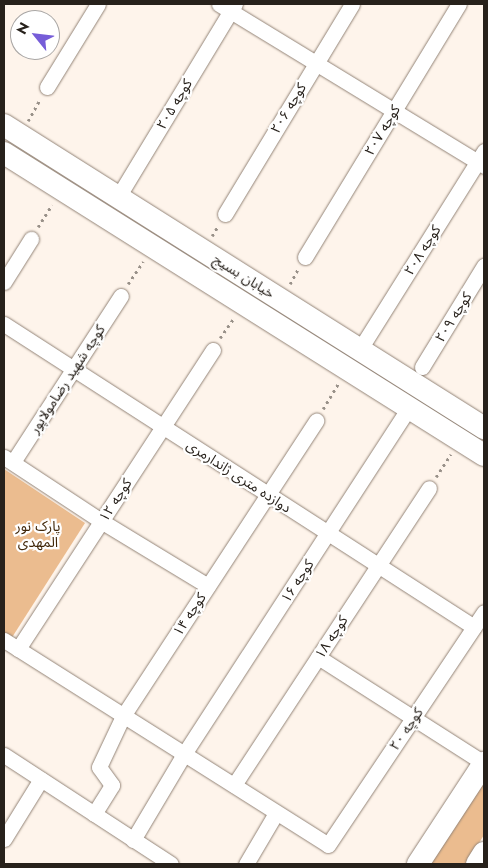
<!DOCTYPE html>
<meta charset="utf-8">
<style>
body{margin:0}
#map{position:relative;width:488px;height:868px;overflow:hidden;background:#fef4eb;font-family:Jost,"Noto Sans Arabic",sans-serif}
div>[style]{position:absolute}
.green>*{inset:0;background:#ebbc8f}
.path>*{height:2.5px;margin-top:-1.25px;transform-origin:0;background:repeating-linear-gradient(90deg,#999189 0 2.5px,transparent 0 6.5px)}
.roads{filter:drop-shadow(0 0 1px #938477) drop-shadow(0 0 1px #938477)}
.street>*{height:15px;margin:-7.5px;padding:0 7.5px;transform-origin:7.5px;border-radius:7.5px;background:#fff}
.secondary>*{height:22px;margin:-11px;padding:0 11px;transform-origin:11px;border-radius:11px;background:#fff}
span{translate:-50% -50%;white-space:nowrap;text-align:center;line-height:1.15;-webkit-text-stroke:4.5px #fff;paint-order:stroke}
.street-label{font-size:14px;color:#27211b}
.park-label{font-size:14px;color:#402608}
.frame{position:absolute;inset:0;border:5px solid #27211b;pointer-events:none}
.north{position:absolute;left:10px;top:10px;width:50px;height:50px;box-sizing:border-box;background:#fff;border:1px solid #a9a6a4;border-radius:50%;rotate:299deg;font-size:14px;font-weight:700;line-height:20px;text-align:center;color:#27211b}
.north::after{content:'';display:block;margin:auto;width:18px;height:22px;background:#765dd8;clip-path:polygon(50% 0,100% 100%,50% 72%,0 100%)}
</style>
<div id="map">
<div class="green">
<div style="clip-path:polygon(4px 469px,85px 523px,11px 639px,4px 635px)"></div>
<div style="clip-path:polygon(484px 781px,484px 835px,466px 864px,431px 864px)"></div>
</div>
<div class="path">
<div style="left:28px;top:121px;width:25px;rotate:-61deg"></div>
<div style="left:38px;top:227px;width:26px;rotate:-58deg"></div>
<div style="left:212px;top:236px;width:12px;rotate:-59deg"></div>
<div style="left:128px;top:284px;width:27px;rotate:-56deg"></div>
<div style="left:290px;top:284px;width:17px;rotate:-62deg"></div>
<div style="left:220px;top:338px;width:24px;rotate:-55deg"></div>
<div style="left:323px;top:409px;width:29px;rotate:-59deg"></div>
<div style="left:436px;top:477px;width:27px;rotate:-57deg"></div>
</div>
<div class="roads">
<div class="street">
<div style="left:219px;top:4px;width:311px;rotate:31.4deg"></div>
<div style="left:47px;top:87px;width:97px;rotate:-58.4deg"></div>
<div style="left:118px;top:197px;width:226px;rotate:-58.8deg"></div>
<div style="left:225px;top:214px;width:245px;rotate:-58.8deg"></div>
<div style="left:305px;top:257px;width:296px;rotate:-58.7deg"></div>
<div style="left:4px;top:282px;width:51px;rotate:-57.9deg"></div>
<div style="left:4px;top:324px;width:559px;rotate:32.81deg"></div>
<div style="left:360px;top:349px;width:234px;rotate:-57.9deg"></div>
<div style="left:422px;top:367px;width:119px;rotate:-58.5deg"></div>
<div style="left:4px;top:457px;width:116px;rotate:33.4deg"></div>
<div style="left:101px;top:521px;width:125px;rotate:31.3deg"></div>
<div style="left:13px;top:462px;width:198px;rotate:-57deg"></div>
<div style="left:4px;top:640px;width:383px;rotate:32.3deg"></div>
<div style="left:328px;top:845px;width:280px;rotate:-56.2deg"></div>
<div style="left:18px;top:649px;width:357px;rotate:-56.9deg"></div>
<div style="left:318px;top:657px;width:197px;rotate:32.6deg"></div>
<div style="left:4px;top:755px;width:199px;rotate:33.1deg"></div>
<div style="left:234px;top:785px;width:355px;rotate:-56.7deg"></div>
<div style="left:94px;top:814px;width:34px;rotate:-58deg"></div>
<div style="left:112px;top:785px;width:22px;rotate:-126deg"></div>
<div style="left:99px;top:767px;width:56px;rotate:-64.8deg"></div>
<div style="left:123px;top:716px;width:353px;rotate:-56.8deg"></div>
<div style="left:4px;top:839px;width:70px;rotate:-58.3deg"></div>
<div style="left:133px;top:840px;width:100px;rotate:-59.3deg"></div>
<div style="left:184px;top:754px;width:413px;rotate:-57deg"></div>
<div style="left:246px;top:864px;width:59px;rotate:-59.5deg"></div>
</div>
<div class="secondary">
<div style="left:4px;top:125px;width:568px;rotate:32.26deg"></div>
<div style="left:4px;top:153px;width:567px;rotate:32.18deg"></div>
<div style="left:418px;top:864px;width:121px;rotate:-56.8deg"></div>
<div style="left:477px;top:864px;width:13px;rotate:-58deg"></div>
</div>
</div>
<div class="street-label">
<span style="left:174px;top:104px;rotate:-59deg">۲۰۵ کوچه</span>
<span style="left:288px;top:108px;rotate:-59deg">۲۰۶ کوچه</span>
<span style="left:382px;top:130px;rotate:-59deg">۲۰۷ کوچه</span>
<span style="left:422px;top:250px;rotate:-58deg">۲۰۸ کوچه</span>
<span style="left:244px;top:276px;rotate:32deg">خیابان بسیج</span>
<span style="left:453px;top:317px;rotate:-58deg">۲۰۹ کوچه</span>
<span style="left:67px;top:379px;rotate:-57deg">کوچه شهید رضامولاپور</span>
<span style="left:239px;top:476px;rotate:33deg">دوازده متری ژاندارمری</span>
<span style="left:115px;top:500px;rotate:-57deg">۱۲ کوچه</span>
<span style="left:297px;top:581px;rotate:-57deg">۱۶ کوچه</span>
<span style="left:188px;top:616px;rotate:-57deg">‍‍ ۱۴ کوچه</span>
<span style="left:331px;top:637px;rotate:-57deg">۱۸ کوچه</span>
<span style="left:406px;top:729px;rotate:-56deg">۲۰ کوچه</span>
</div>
<div class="park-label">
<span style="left:38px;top:534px">پارک نور<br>المهدی</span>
</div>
<div class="frame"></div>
<div class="north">N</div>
</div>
